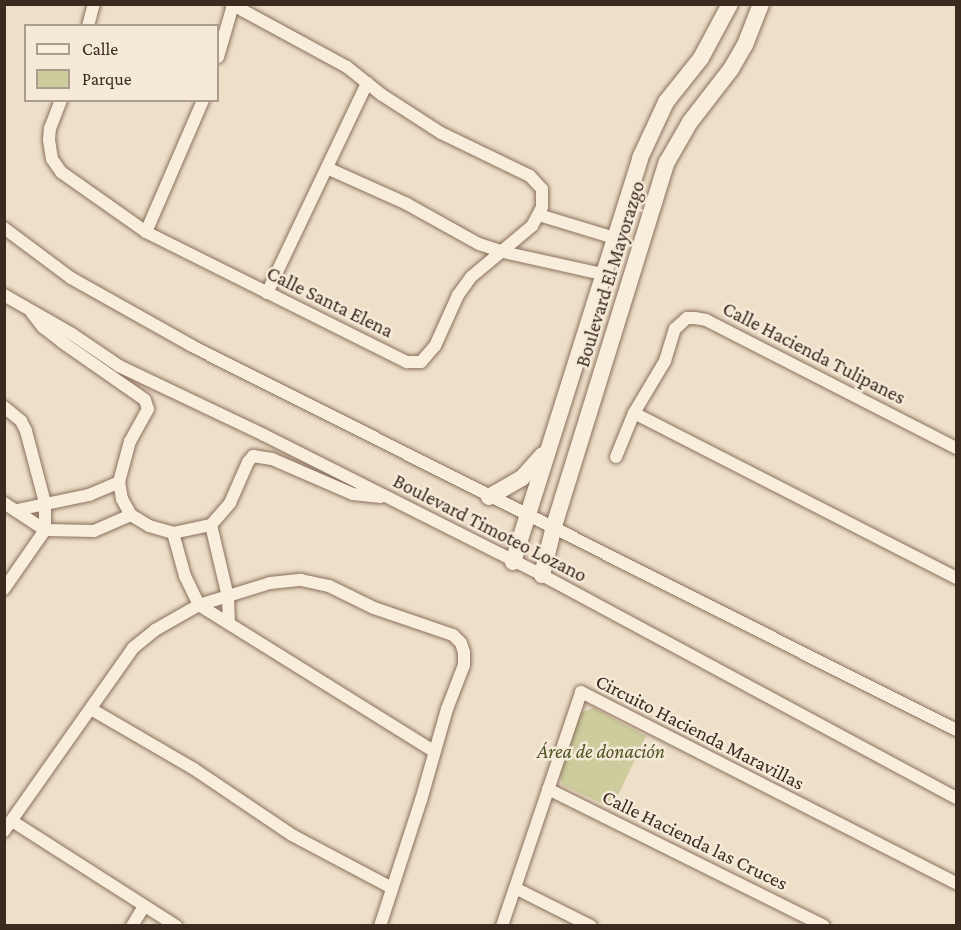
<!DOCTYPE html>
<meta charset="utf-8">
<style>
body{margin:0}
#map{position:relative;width:961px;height:930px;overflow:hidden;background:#eedfc8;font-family:"Crimson Pro",serif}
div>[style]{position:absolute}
.green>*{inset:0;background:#cccc9c}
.roads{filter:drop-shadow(0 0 2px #8a705d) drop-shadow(0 0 2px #8a705d)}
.street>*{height:12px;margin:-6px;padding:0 6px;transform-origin:6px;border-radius:6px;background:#f9eddc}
.secondary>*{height:16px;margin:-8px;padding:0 8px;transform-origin:8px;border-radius:8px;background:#f9eddc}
span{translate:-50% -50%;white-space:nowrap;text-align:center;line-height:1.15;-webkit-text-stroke:5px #f5ead8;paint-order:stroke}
.street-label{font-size:20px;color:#3b2a20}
.park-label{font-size:20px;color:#505727;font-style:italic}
.frame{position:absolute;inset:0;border:6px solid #3b2a20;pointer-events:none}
.legend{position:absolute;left:24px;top:24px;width:195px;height:78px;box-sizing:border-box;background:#f5ead8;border:2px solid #ab9d8e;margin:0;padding:8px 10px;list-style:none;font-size:18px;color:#3b2a20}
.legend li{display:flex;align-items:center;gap:12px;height:30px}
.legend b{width:30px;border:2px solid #ab9d8e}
</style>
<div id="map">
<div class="green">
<div style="clip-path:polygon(594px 708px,646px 736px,612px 808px,562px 785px,559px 769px,579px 713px)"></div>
</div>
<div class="roads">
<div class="street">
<div style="left:88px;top:26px;width:23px;rotate:-75deg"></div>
<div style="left:218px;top:57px;width:54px;rotate:-73.9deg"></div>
<div style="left:61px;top:100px;width:30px;rotate:111deg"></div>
<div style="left:50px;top:128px;width:12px;rotate:95deg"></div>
<div style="left:49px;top:140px;width:19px;rotate:81deg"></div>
<div style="left:52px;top:159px;width:16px;rotate:55deg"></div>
<div style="left:61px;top:172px;width:104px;rotate:35.2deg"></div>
<div style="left:146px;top:232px;width:292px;rotate:26.5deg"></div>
<div style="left:407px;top:362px;width:14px"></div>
<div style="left:421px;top:362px;width:21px;rotate:-49deg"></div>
<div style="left:435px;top:346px;width:56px;rotate:-65.7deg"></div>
<div style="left:458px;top:295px;width:22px;rotate:-54deg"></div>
<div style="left:471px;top:277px;width:80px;rotate:-39.9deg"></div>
<div style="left:532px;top:226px;width:21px;rotate:-62deg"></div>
<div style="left:542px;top:207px;width:18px;rotate:-90deg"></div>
<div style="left:542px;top:189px;width:18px;rotate:-133deg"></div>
<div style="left:530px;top:176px;width:99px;rotate:-154.2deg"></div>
<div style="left:441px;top:133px;width:70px;rotate:-147.2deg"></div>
<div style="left:382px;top:95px;width:45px;rotate:-141.3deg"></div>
<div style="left:347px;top:67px;width:132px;rotate:-151.5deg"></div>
<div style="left:327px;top:168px;width:88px;rotate:24.2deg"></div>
<div style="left:407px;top:204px;width:82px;rotate:29.1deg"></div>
<div style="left:479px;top:244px;width:25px;rotate:18deg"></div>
<div style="left:503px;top:252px;width:101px;rotate:12.5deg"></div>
<div style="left:539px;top:215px;width:78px;rotate:17deg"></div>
<div style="left:4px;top:228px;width:84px;rotate:36.7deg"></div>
<div style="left:71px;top:278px;width:139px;rotate:29.3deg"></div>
<div style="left:192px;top:346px;width:855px;rotate:26.68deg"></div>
<div style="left:146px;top:232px;width:144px;rotate:-66.6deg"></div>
<div style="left:267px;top:293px;width:233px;rotate:-64.5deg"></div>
<div style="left:4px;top:295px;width:78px;rotate:29.8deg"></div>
<div style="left:72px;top:334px;width:57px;rotate:34.2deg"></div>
<div style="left:119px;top:366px;width:161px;rotate:25.4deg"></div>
<div style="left:264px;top:435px;width:311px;rotate:26.7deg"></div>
<div style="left:542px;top:575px;width:470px;rotate:28.3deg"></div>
<div style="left:32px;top:313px;width:18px;rotate:52deg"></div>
<div style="left:43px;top:327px;width:24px;rotate:38deg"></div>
<div style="left:62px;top:342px;width:101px;rotate:34.9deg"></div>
<div style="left:145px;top:400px;width:9px;rotate:72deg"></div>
<div style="left:148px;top:409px;width:37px;rotate:119deg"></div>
<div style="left:130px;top:441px;width:42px;rotate:105deg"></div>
<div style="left:119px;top:482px;width:17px;rotate:80deg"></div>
<div style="left:122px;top:499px;width:18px;rotate:61deg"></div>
<div style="left:131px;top:515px;width:21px;rotate:31deg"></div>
<div style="left:149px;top:526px;width:25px;rotate:16deg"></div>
<div style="left:173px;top:533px;width:39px;rotate:-12deg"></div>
<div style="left:211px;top:525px;width:29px;rotate:-49deg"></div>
<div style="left:230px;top:503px;width:45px;rotate:-66.3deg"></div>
<div style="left:248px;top:462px;width:8px;rotate:-50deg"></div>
<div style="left:253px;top:456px;width:19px;rotate:9deg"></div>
<div style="left:272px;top:459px;width:88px;rotate:23.4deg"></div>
<div style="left:353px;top:494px;width:28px;rotate:6deg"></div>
<div style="left:4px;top:407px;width:22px;rotate:39deg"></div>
<div style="left:21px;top:421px;width:11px;rotate:63deg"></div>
<div style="left:26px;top:431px;width:74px;rotate:75.2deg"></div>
<div style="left:45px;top:503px;width:27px;rotate:90deg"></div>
<div style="left:45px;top:530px;width:72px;rotate:124.8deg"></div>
<div style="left:634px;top:413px;width:362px;rotate:27.1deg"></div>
<div style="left:616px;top:457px;width:48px;rotate:-67.8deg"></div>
<div style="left:634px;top:413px;width:61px;rotate:-59.2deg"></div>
<div style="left:665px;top:361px;width:34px;rotate:-73deg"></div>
<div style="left:675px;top:329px;width:16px;rotate:-43deg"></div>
<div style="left:687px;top:318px;width:8px"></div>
<div style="left:695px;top:318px;width:11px;rotate:10deg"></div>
<div style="left:706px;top:320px;width:281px;rotate:27.1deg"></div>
<div style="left:4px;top:503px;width:49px;rotate:33.4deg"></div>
<div style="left:45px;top:530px;width:49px;rotate:1.2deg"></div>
<div style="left:94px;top:531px;width:40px;rotate:-23.4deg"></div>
<div style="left:17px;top:510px;width:74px;rotate:-11.8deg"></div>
<div style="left:89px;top:495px;width:33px;rotate:-23deg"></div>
<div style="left:211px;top:525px;width:74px;rotate:76.7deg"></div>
<div style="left:228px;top:597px;width:26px;rotate:88deg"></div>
<div style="left:173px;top:533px;width:45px;rotate:74.4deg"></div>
<div style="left:185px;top:576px;width:32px;rotate:64deg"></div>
<div style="left:199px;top:605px;width:277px;rotate:31.9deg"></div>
<div style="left:91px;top:709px;width:119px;rotate:30.2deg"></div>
<div style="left:194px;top:769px;width:118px;rotate:34deg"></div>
<div style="left:292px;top:835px;width:113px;rotate:27.9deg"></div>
<div style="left:548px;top:789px;width:308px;rotate:26.4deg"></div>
<div style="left:12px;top:821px;width:195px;rotate:32.6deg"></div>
<div style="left:4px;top:831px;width:224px;rotate:-54.8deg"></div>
<div style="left:133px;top:648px;width:28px;rotate:-39deg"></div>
<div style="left:155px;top:630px;width:51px;rotate:-29.6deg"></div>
<div style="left:199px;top:605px;width:74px;rotate:-17.2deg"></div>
<div style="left:270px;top:583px;width:31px;rotate:-6deg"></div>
<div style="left:301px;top:580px;width:29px;rotate:12deg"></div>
<div style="left:329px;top:586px;width:50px;rotate:26.1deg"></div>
<div style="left:374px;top:608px;width:83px;rotate:18.9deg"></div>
<div style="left:453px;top:635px;width:11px;rotate:45deg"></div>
<div style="left:461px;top:643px;width:9px;rotate:72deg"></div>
<div style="left:464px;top:652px;width:13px;rotate:90deg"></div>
<div style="left:464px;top:665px;width:47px;rotate:111.1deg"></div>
<div style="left:447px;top:709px;width:95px;rotate:105.9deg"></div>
<div style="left:421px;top:800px;width:133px;rotate:108deg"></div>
<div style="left:515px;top:888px;width:85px;rotate:26.6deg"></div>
<div style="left:132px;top:926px;width:23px;rotate:-59deg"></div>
<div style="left:502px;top:926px;width:247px;rotate:-71.3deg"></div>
<div style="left:581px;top:692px;width:421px;rotate:27deg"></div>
</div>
<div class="secondary">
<div style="left:489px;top:497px;width:38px;rotate:-30deg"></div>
<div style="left:522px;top:478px;width:31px;rotate:-48deg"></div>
<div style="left:513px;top:562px;width:423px;rotate:-72.5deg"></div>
<div style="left:640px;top:158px;width:62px;rotate:-65.1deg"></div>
<div style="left:666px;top:102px;width:56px;rotate:-51.5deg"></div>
<div style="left:701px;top:58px;width:61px;rotate:-61.8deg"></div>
<div style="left:542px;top:575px;width:50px;rotate:-76.2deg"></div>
<div style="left:554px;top:526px;width:381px;rotate:-72.8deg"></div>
<div style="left:667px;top:162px;width:46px;rotate:-60.1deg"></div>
<div style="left:690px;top:122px;width:67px;rotate:-52.3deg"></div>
<div style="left:731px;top:69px;width:28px;rotate:-60deg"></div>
<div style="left:745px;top:45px;width:44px;rotate:-68.7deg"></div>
</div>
</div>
<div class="street-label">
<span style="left:610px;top:274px;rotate:-73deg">Boulevard El Mayorazgo</span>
<span style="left:330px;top:302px;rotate:26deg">Calle Santa Elena</span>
<span style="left:814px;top:353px;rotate:27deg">Calle Hacienda Tulipanes</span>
<span style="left:490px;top:528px;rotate:27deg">Boulevard Timoteo Lozano</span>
<span style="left:700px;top:732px;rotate:27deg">Circuito Hacienda Maravillas</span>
<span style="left:695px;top:840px;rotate:26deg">Calle Hacienda las Cruces</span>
</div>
<div class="park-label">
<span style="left:601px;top:751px">Área de donación</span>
</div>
<div class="frame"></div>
<ul class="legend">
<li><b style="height:8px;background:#f9eddc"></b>Calle</li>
<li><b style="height:16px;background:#cccc9c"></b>Parque</li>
</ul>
</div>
